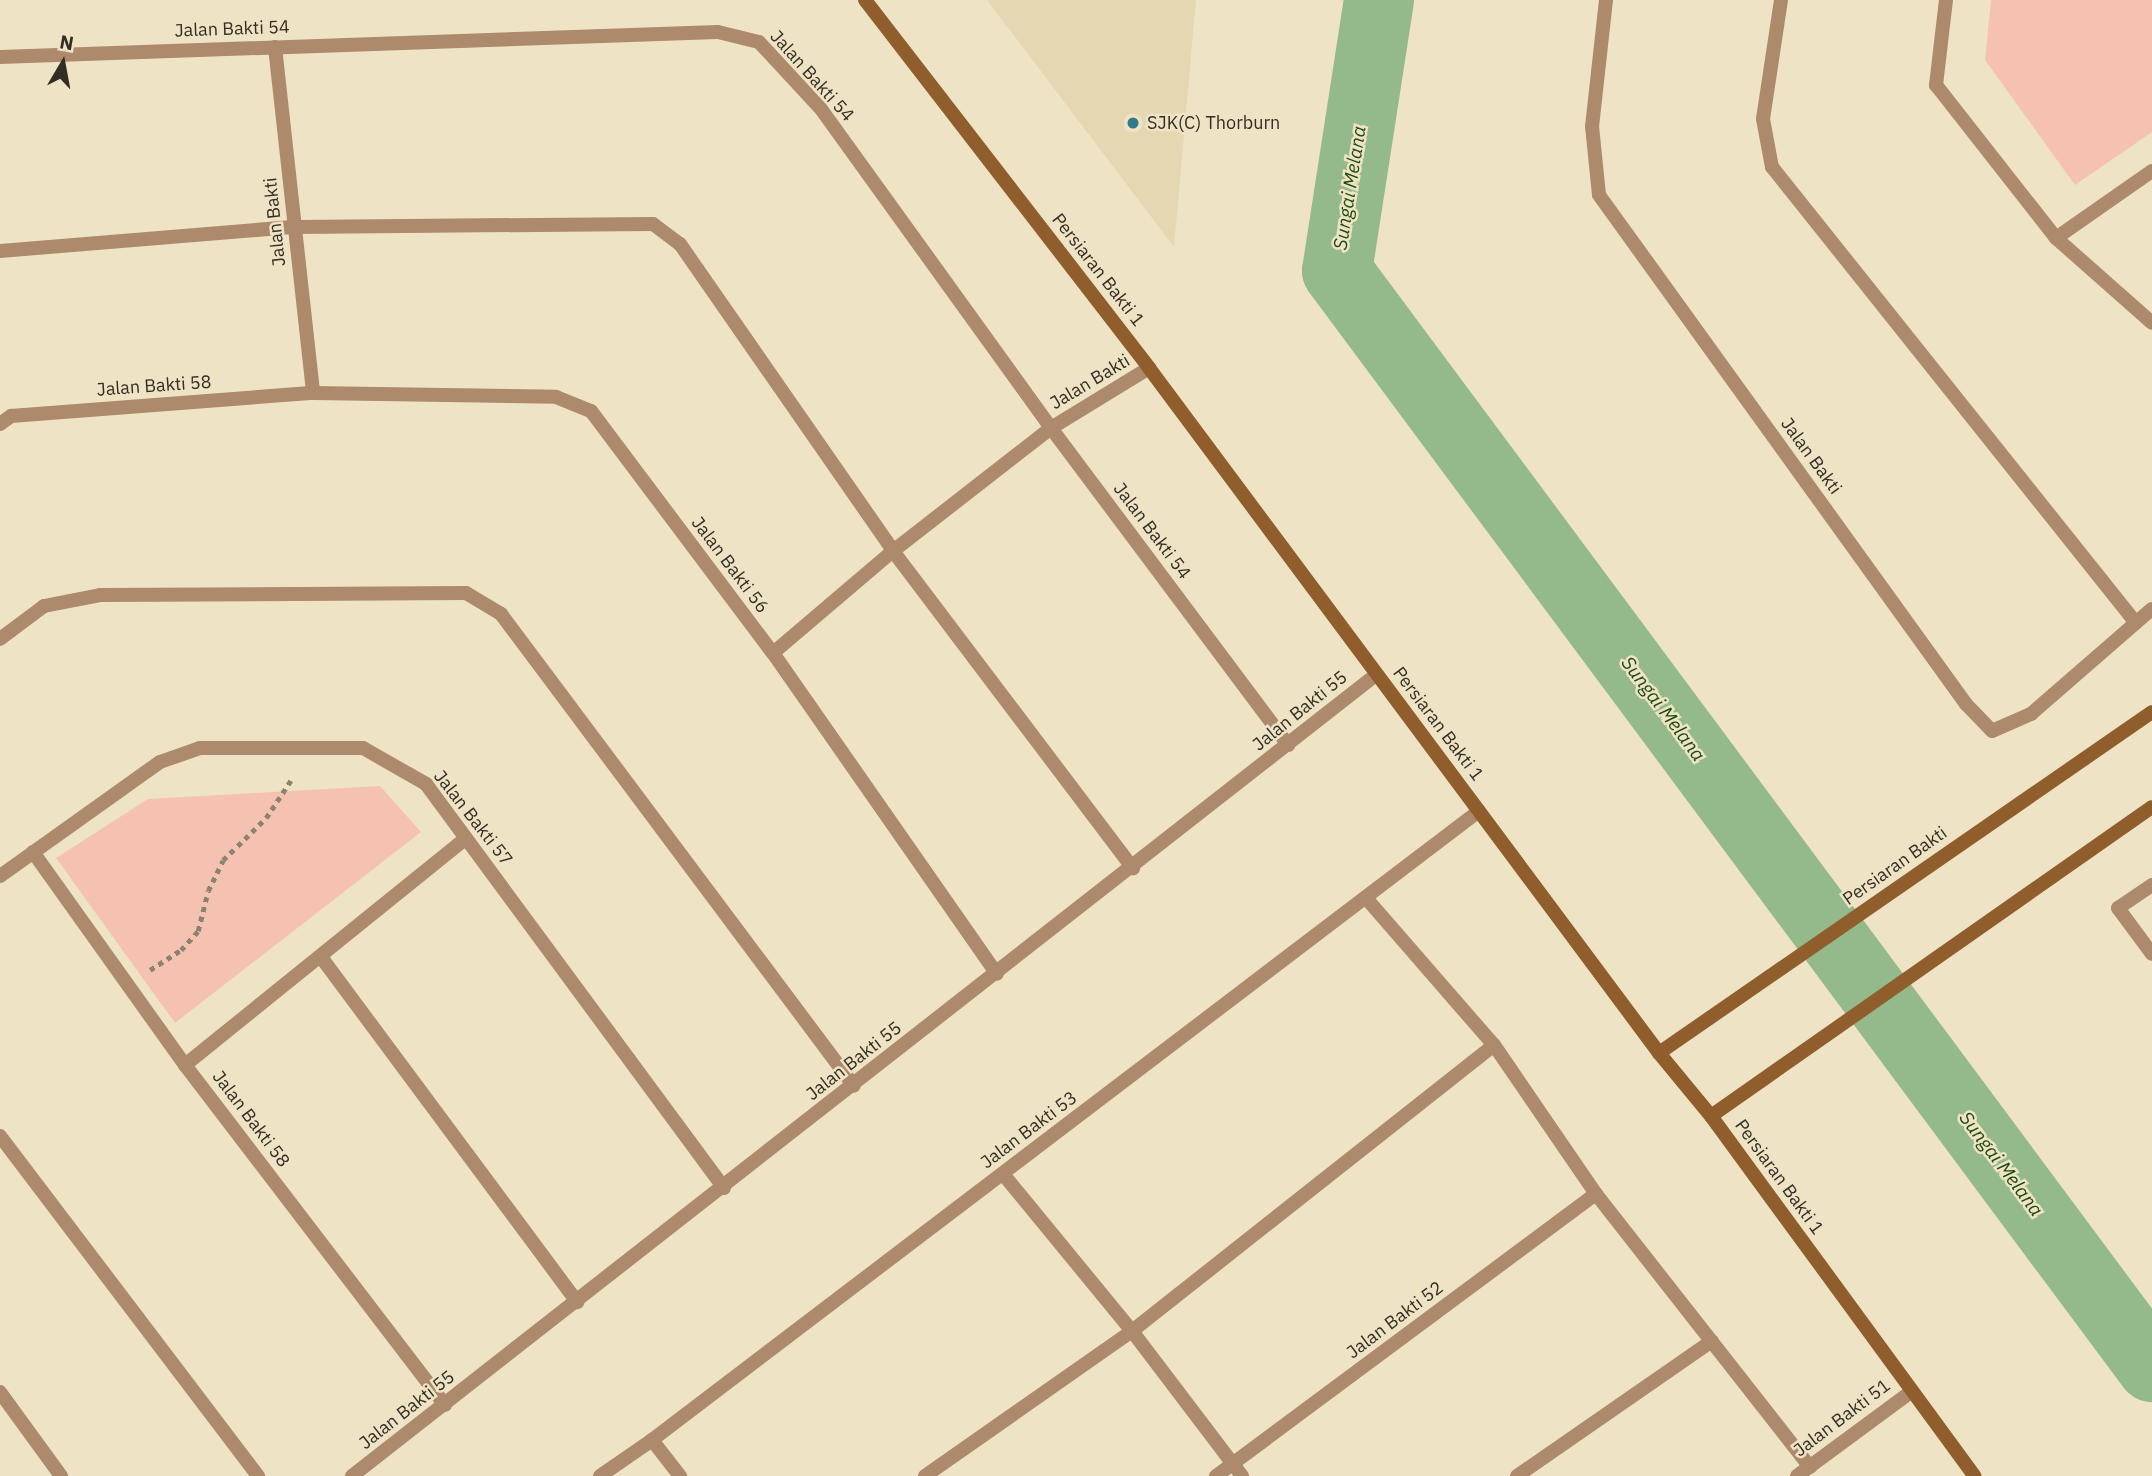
<!DOCTYPE html>
<style>
body{margin:0}
#map{position:relative;width:2152px;height:1476px;overflow:hidden;background:#efe3c6;font-family:"IBM Plex Sans",sans-serif}
div>[style]{position:absolute}
.built>*{inset:0;background:#e6d7b3}
.green>*{inset:0;background:#f5c2b2}
.river>*{height:70px;margin:-35px;padding:0 35px;transform-origin:35px;border-radius:35px;background:#94b98b}
.path>*{height:4.5px;margin-top:-2.25px;transform-origin:0;background:repeating-linear-gradient(90deg,#8b836f 0 5px,transparent 0 10px)}
.lane>*{height:14px;margin:-7px;padding:0 7px;transform-origin:7px;border-radius:7px;background:#ad8a6b}
.street>*{height:14px;margin:-7px;padding:0 7px;transform-origin:7px;border-radius:7px;background:#ad8a6b}
.secondary>*{height:14px;margin:-7px;padding:0 7px;transform-origin:7px;border-radius:7px;background:#905e2c}
.dots>*{width:19px;height:19px;translate:-50% -50%;box-sizing:border-box;border:4px solid #efe3c6;border-radius:50%}
span{translate:-50% -50%;white-space:nowrap;text-align:center;line-height:1.15;-webkit-text-stroke:5px #efe3c6;paint-order:stroke}
.street-label{font-size:18px;color:#332e23}
.poi-label{font-size:18px;color:#332e23}
.left{translate:0 -50%;text-align:left}
.water-label{font-size:19px;color:#1d4d0e;font-style:italic}
.north{position:absolute;left:28px;top:28px;width:70px;height:70px;-webkit-text-stroke:5px #efe3c6;paint-order:stroke;rotate:10deg;font-size:19px;font-weight:700;line-height:28px;text-align:center;color:#332e23}
.north::after{content:'';display:block;margin:auto;width:24px;height:32px;background:#332e23;clip-path:polygon(50% 0,100% 100%,50% 72%,0 100%)}
</style>
<div id="map">
<div class="built">
<div style="clip-path:polygon(987px 0,1196px 0,1174px 247px)"></div>
</div>
<div class="green">
<div style="clip-path:polygon(1991px 0,2152px 0,2152px 132px,2075px 185px,1985px 60px)"></div>
<div style="clip-path:polygon(380px 786px,421px 832px,175px 1023px,56px 858px,148px 799px)"></div>
</div>
<div class="river">
<div style="left:1379px;top:0;width:274px;rotate:98.8deg"></div>
<div style="left:1337px;top:271px;width:1366px;rotate:53.37deg"></div>
</div>
<div class="path">
<div style="left:150px;top:970px;width:37px;rotate:-33deg"></div>
<div style="left:181px;top:950px;width:25px;rotate:-48deg"></div>
<div style="left:198px;top:931px;width:41px;rotate:-76deg"></div>
<div style="left:208px;top:891px;width:34px;rotate:-64deg"></div>
<div style="left:223px;top:860px;width:60px;rotate:-44.3deg"></div>
<div style="left:266px;top:818px;width:45px;rotate:-56.7deg"></div>
</div>
<div class="lane">
<div style="left:1781px;top:0;width:120px;rotate:98.6deg"></div>
<div style="left:1763px;top:119px;width:49px;rotate:79.4deg"></div>
<div style="left:1772px;top:167px;width:583px;rotate:51.4deg"></div>
<div style="left:0;top:251px;width:296px;rotate:-4.7deg"></div>
<div style="left:295px;top:227px;width:358px;rotate:-0.5deg"></div>
<div style="left:653px;top:224px;width:34px;rotate:37deg"></div>
<div style="left:680px;top:244px;width:374px;rotate:55.2deg"></div>
<div style="left:893px;top:551px;width:398px;rotate:52.9deg"></div>
<div style="left:0;top:639px;width:55px;rotate:-36.9deg"></div>
<div style="left:44px;top:606px;width:57px;rotate:-11.1deg"></div>
<div style="left:100px;top:595px;width:366px;rotate:-0.3deg"></div>
<div style="left:466px;top:593px;width:41px;rotate:31deg"></div>
<div style="left:501px;top:614px;width:589px;rotate:53.21deg"></div>
<div style="left:321px;top:957px;width:430px;rotate:53.4deg"></div>
<div style="left:0;top:1136px;width:427px;rotate:52.8deg"></div>
<div style="left:925px;top:1476px;width:253px;rotate:-35deg"></div>
<div style="left:1132px;top:1331px;width:461px;rotate:-38.3deg"></div>
<div style="left:1517px;top:1476px;width:237px;rotate:-34.7deg"></div>
</div>
<div class="street">
<div style="left:1606px;top:0;width:127px;rotate:96.3deg"></div>
<div style="left:1592px;top:126px;width:69px;rotate:84.2deg"></div>
<div style="left:1599px;top:195px;width:628px;rotate:54.21deg"></div>
<div style="left:1966px;top:704px;width:37px;rotate:46deg"></div>
<div style="left:1992px;top:731px;width:43px;rotate:-23.6deg"></div>
<div style="left:2031px;top:714px;width:160px;rotate:-41deg"></div>
<div style="left:1946px;top:0;width:86px;rotate:96.7deg"></div>
<div style="left:1936px;top:85px;width:194px;rotate:51.9deg"></div>
<div style="left:2056px;top:238px;width:128px;rotate:41.5deg"></div>
<div style="left:275px;top:47px;width:348px;rotate:83.7deg"></div>
<div style="left:0;top:57px;width:718px;rotate:-1.99deg"></div>
<div style="left:718px;top:32px;width:42px;rotate:13.7deg"></div>
<div style="left:759px;top:42px;width:91px;rotate:47.2deg"></div>
<div style="left:821px;top:109px;width:393px;rotate:54.2deg"></div>
<div style="left:1051px;top:428px;width:396px;rotate:53.2deg"></div>
<div style="left:2056px;top:238px;width:117px;rotate:-34.9deg"></div>
<div style="left:0;top:424px;width:14px;rotate:-36deg"></div>
<div style="left:11px;top:416px;width:303px;rotate:-4.4deg"></div>
<div style="left:313px;top:393px;width:243px;rotate:0.9deg"></div>
<div style="left:556px;top:397px;width:38px;rotate:22deg"></div>
<div style="left:591px;top:411px;width:303px;rotate:53.1deg"></div>
<div style="left:773px;top:653px;width:391px;rotate:55.1deg"></div>
<div style="left:773px;top:653px;width:157px;rotate:-40.4deg"></div>
<div style="left:893px;top:551px;width:200px;rotate:-37.9deg"></div>
<div style="left:1051px;top:428px;width:115px;rotate:-31.5deg"></div>
<div style="left:33px;top:852px;width:262px;rotate:54.5deg"></div>
<div style="left:185px;top:1065px;width:428px;rotate:52.6deg"></div>
<div style="left:0;top:876px;width:196px;rotate:-35.5deg"></div>
<div style="left:160px;top:762px;width:42px;rotate:-19.3deg"></div>
<div style="left:200px;top:748px;width:163px"></div>
<div style="left:363px;top:748px;width:73px;rotate:29.7deg"></div>
<div style="left:426px;top:784px;width:502px;rotate:53.59deg"></div>
<div style="left:2152px;top:885px;width:41px;rotate:145.9deg"></div>
<div style="left:2118px;top:908px;width:57px;rotate:53.5deg"></div>
<div style="left:1366px;top:898px;width:195px;rotate:49deg"></div>
<div style="left:1494px;top:1045px;width:181px;rotate:55.6deg"></div>
<div style="left:1596px;top:1194px;width:347px;rotate:51.9deg"></div>
<div style="left:185px;top:1065px;width:361px;rotate:-38.9deg"></div>
<div style="left:1003px;top:1174px;width:203px;rotate:50.6deg"></div>
<div style="left:1132px;top:1331px;width:182px;rotate:52.8deg"></div>
<div style="left:0;top:1392px;width:104px;rotate:54deg"></div>
<div style="left:652px;top:1440px;width:46px;rotate:52.1deg"></div>
<div style="left:352px;top:1476px;width:1301px;rotate:-38.04deg"></div>
<div style="left:600px;top:1476px;width:63px;rotate:-34.7deg"></div>
<div style="left:652px;top:1440px;width:1039px;rotate:-37.26deg"></div>
<div style="left:1216px;top:1476px;width:473px;rotate:-36.6deg"></div>
<div style="left:1797px;top:1476px;width:142px;rotate:-36.4deg"></div>
</div>
<div class="secondary">
<div style="left:865px;top:0;width:465px;rotate:52.3deg"></div>
<div style="left:1149px;top:368px;width:854px;rotate:53.33deg"></div>
<div style="left:1659px;top:1053px;width:82px;rotate:50.5deg"></div>
<div style="left:1711px;top:1116px;width:446px;rotate:53.8deg"></div>
<div style="left:1659px;top:1053px;width:599px;rotate:-34.67deg"></div>
<div style="left:1711px;top:1116px;width:538px;rotate:-35.02deg"></div>
</div>
<div class="dots">
<div style="left:1133px;top:123px;background:#357989"></div>
</div>
<div class="street-label">
<span style="left:232px;top:29px;rotate:-2deg">Jalan Bakti 54</span>
<span style="left:812px;top:76px;rotate:48deg">Jalan Bakti 54</span>
<span style="left:275px;top:222px;rotate:-96deg">Jalan Bakti</span>
<span style="left:1098px;top:270px;rotate:52deg">Persiaran Bakti 1</span>
<span style="left:1090px;top:382px;rotate:-31deg">Jalan Bakti</span>
<span style="left:154px;top:386px;rotate:-4deg">Jalan Bakti 58</span>
<span style="left:1811px;top:456px;rotate:54deg">Jalan Bakti</span>
<span style="left:1152px;top:531px;rotate:53deg">Jalan Bakti 54</span>
<span style="left:730px;top:565px;rotate:53deg">Jalan Bakti 56</span>
<span style="left:1300px;top:711px;rotate:-39deg">Jalan Bakti 55</span>
<span style="left:1438px;top:724px;rotate:53deg">Persiaran Bakti 1</span>
<span style="left:473px;top:818px;rotate:52deg">Jalan Bakti 57</span>
<span style="left:1895px;top:866px;rotate:-35deg">Persiaran Bakti</span>
<span style="left:854px;top:1061px;rotate:-38deg">Jalan Bakti 55</span>
<span style="left:251px;top:1119px;rotate:53deg">Jalan Bakti 58</span>
<span style="left:1029px;top:1130px;rotate:-37deg">Jalan Bakti 53</span>
<span style="left:1779px;top:1177px;rotate:54deg">Persiaran Bakti 1</span>
<span style="left:1395px;top:1320px;rotate:-37deg">Jalan Bakti 52</span>
<span style="left:407px;top:1410px;rotate:-38deg">Jalan Bakti 55</span>
<span style="left:1842px;top:1418px;rotate:-37deg">Jalan Bakti 51</span>
</div>
<div class="poi-label">
<span class="left" style="left:1147px;top:123px">SJK(C) Thorburn</span>
</div>
<div class="water-label">
<span style="left:1350px;top:188px;rotate:-81deg">Sungai Melana</span>
<span style="left:1663px;top:709px;rotate:53deg">Sungai Melana</span>
<span style="left:2001px;top:1164px;rotate:53deg">Sungai Melana</span>
</div>
<div class="north">N</div>
</div>
